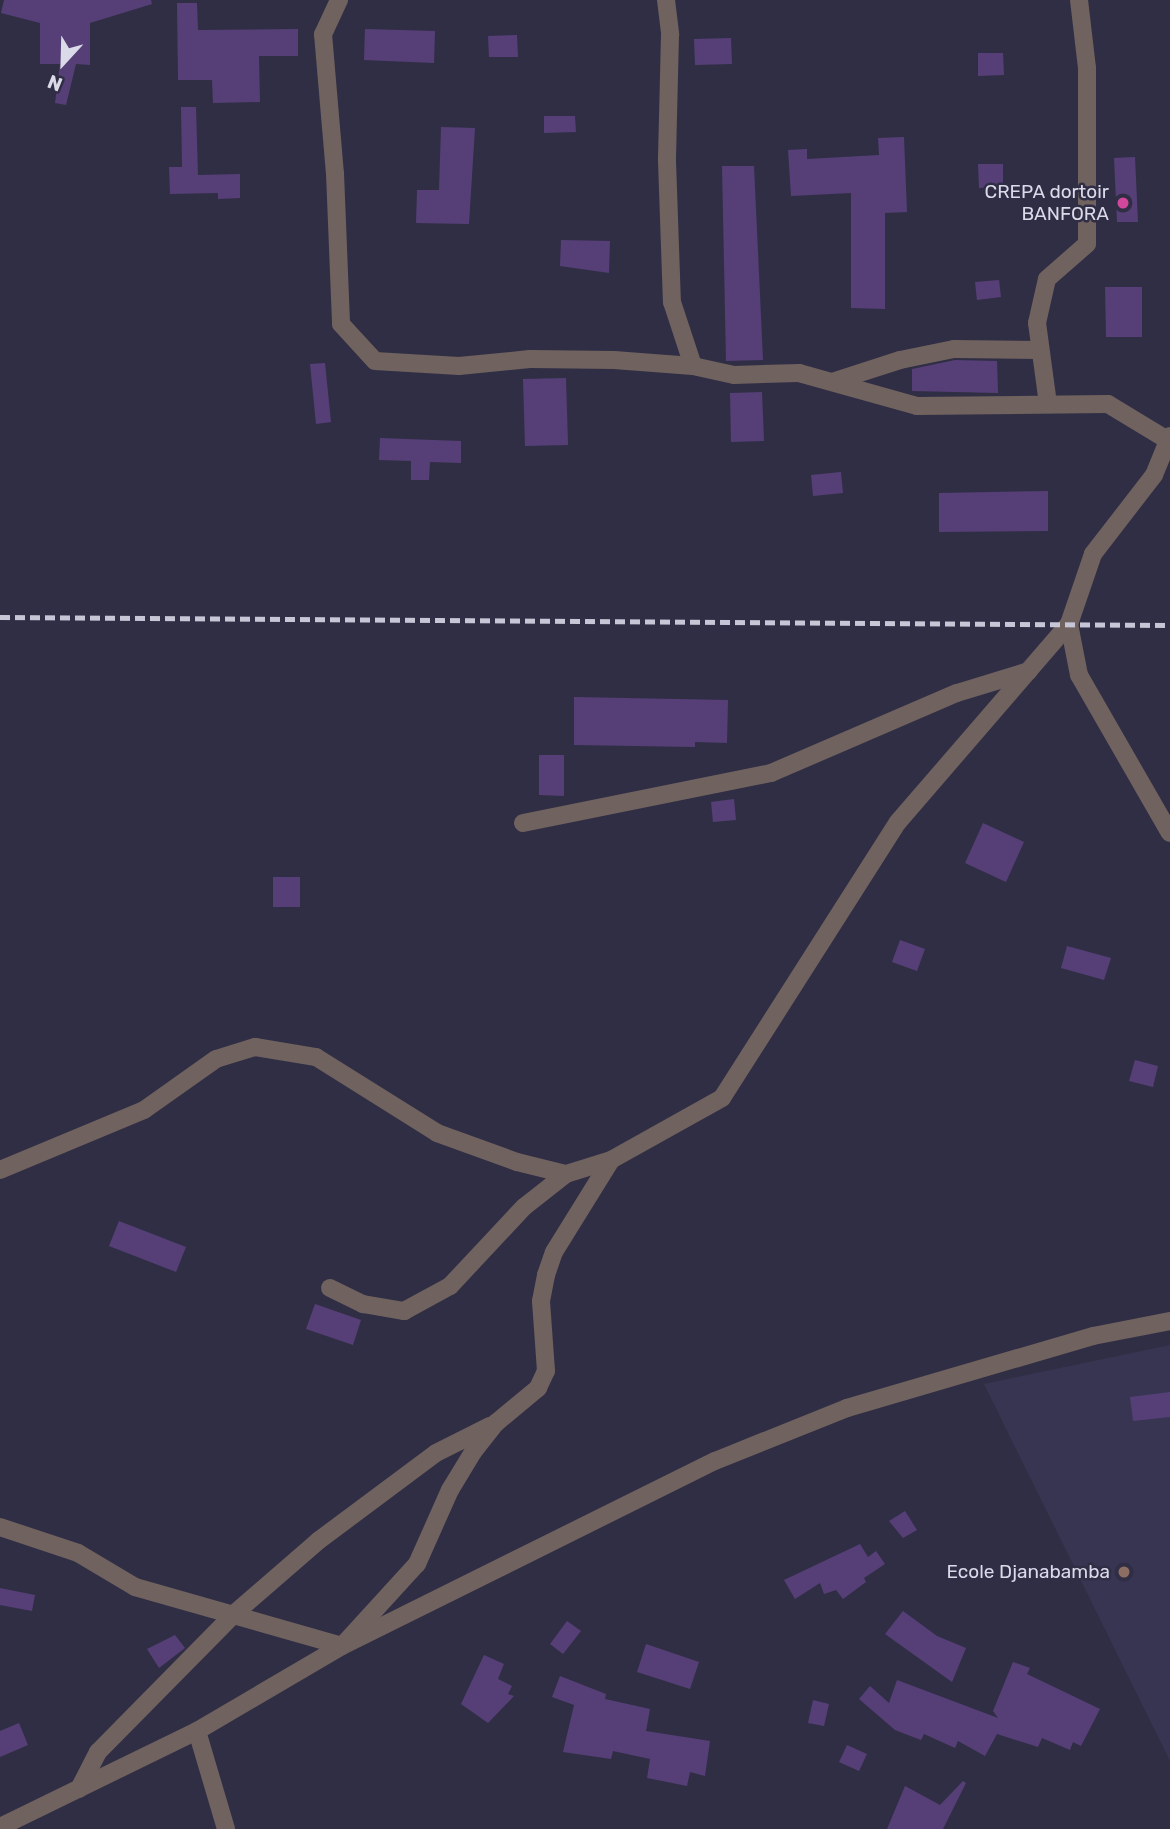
<!DOCTYPE html>
<style>
body{margin:0}
#map{position:relative;width:1170px;height:1829px;overflow:hidden;background:#302e45;font-family:Rubik,sans-serif}
div>[style]{position:absolute}
.built>*{inset:0;background:#383552}
.building>*{inset:0;background:#563f77}
.street>*{height:18px;margin:-9px;padding:0 9px;transform-origin:9px;border-radius:9px;background:#70625e}
.rail>*{height:5px;margin-top:-2.5px;transform-origin:0;background:repeating-linear-gradient(90deg,#c7c6d6 0 10px,transparent 0 15px)}
.dots>*{width:19px;height:19px;translate:-50% -50%;box-sizing:border-box;border:4px solid #302e45;border-radius:50%}
span{translate:-50% -50%;white-space:nowrap;text-align:center;line-height:1.15;-webkit-text-stroke:5px #302e45;paint-order:stroke}
.poi-label{font-size:19px;color:#dbdae9}
.right{translate:-100% -50%;text-align:right}
.north{position:absolute;left:28px;top:28px;width:70px;height:70px;-webkit-text-stroke:5px #302e45;paint-order:stroke;rotate:202deg;font-size:19px;font-weight:700;line-height:28px;text-align:center;color:#dbdae9}
.north::after{content:'';display:block;margin:auto;width:24px;height:32px;background:#dbdae9;clip-path:polygon(50% 0,100% 100%,50% 72%,0 100%)}
</style>
<div id="map">
<div class="built">
<div style="clip-path:polygon(1170px 1345px,1170px 1761px,984px 1384px)"></div>
</div>
<div class="building">
<div style="clip-path:polygon(4px 0,151px 0,152px 4px,90px 23px,90px 65px,76px 64px,66px 105px,55px 103px,60px 64px,40px 64px,40px 23px,1px 13px)"></div>
<div style="clip-path:polygon(177px 3px,197px 3px,198px 30px,298px 29px,298px 56px,259px 56px,260px 102px,213px 103px,212px 80px,178px 80px)"></div>
<div style="clip-path:polygon(365px 29px,435px 31px,434px 63px,364px 60px)"></div>
<div style="clip-path:polygon(517px 35px,518px 57px,489px 57px,488px 36px)"></div>
<div style="clip-path:polygon(731px 38px,732px 64px,695px 65px,694px 39px)"></div>
<div style="clip-path:polygon(978px 53px,1003px 53px,1004px 75px,978px 76px)"></div>
<div style="clip-path:polygon(181px 107px,196px 107px,198px 175px,240px 174px,240px 198px,218px 199px,218px 193px,170px 194px,169px 167px,182px 167px)"></div>
<div style="clip-path:polygon(544px 116px,575px 116px,576px 132px,544px 133px)"></div>
<div style="clip-path:polygon(441px 127px,475px 128px,469px 224px,416px 223px,417px 190px,439px 190px)"></div>
<div style="clip-path:polygon(904px 137px,907px 212px,885px 213px,885px 309px,851px 308px,851px 193px,791px 196px,788px 150px,807px 149px,807px 159px,879px 155px,878px 138px)"></div>
<div style="clip-path:polygon(1135px 157px,1138px 222px,1117px 222px,1114px 158px)"></div>
<div style="clip-path:polygon(978px 164px,1003px 164px,1003px 187px,979px 188px)"></div>
<div style="clip-path:polygon(722px 166px,754px 166px,763px 360px,726px 361px)"></div>
<div style="clip-path:polygon(561px 240px,610px 241px,609px 273px,560px 266px)"></div>
<div style="clip-path:polygon(999px 280px,1001px 297px,977px 300px,975px 282px)"></div>
<div style="clip-path:polygon(1105px 287px,1142px 287px,1142px 337px,1106px 337px)"></div>
<div style="clip-path:polygon(955px 360px,997px 361px,998px 393px,912px 391px,912px 369px)"></div>
<div style="clip-path:polygon(325px 363px,331px 422px,316px 424px,310px 364px)"></div>
<div style="clip-path:polygon(566px 378px,568px 445px,525px 446px,523px 379px)"></div>
<div style="clip-path:polygon(762px 392px,764px 441px,731px 442px,730px 393px)"></div>
<div style="clip-path:polygon(380px 438px,461px 441px,461px 463px,430px 462px,429px 480px,411px 480px,411px 461px,379px 460px)"></div>
<div style="clip-path:polygon(841px 472px,843px 493px,813px 496px,811px 475px)"></div>
<div style="clip-path:polygon(1048px 491px,1048px 531px,939px 532px,939px 493px)"></div>
<div style="clip-path:polygon(574px 697px,728px 700px,727px 743px,695px 742px,695px 747px,574px 745px)"></div>
<div style="clip-path:polygon(539px 755px,564px 755px,564px 796px,539px 795px)"></div>
<div style="clip-path:polygon(734px 799px,736px 820px,713px 822px,711px 802px)"></div>
<div style="clip-path:polygon(983px 823px,1024px 842px,1006px 882px,965px 863px)"></div>
<div style="clip-path:polygon(273px 877px,300px 877px,300px 907px,273px 907px)"></div>
<div style="clip-path:polygon(900px 940px,925px 949px,917px 971px,892px 962px)"></div>
<div style="clip-path:polygon(1067px 946px,1111px 958px,1104px 980px,1061px 968px)"></div>
<div style="clip-path:polygon(1135px 1060px,1158px 1066px,1153px 1087px,1129px 1081px)"></div>
<div style="clip-path:polygon(119px 1221px,186px 1247px,176px 1272px,109px 1246px)"></div>
<div style="clip-path:polygon(315px 1304px,361px 1320px,353px 1345px,306px 1329px)"></div>
<div style="clip-path:polygon(1170px 1392px,1170px 1417px,1133px 1421px,1130px 1397px)"></div>
<div style="clip-path:polygon(905px 1511px,917px 1530px,903px 1538px,889px 1521px)"></div>
<div style="clip-path:polygon(860px 1544px,868px 1557px,876px 1551px,885px 1564px,864px 1578px,866px 1582px,843px 1599px,836px 1590px,824px 1594px,820px 1583px,795px 1599px,784px 1580px)"></div>
<div style="clip-path:polygon(0 1588px,35px 1595px,32px 1611px,0 1605px)"></div>
<div style="clip-path:polygon(903px 1611px,937px 1636px,966px 1648px,952px 1682px,885px 1634px)"></div>
<div style="clip-path:polygon(567px 1621px,581px 1631px,563px 1654px,550px 1644px)"></div>
<div style="clip-path:polygon(175px 1635px,185px 1648px,159px 1668px,147px 1649px)"></div>
<div style="clip-path:polygon(646px 1644px,699px 1662px,690px 1689px,637px 1672px)"></div>
<div style="clip-path:polygon(484px 1655px,504px 1664px,498px 1679px,512px 1686px,508px 1694px,514px 1696px,488px 1723px,461px 1704px)"></div>
<div style="clip-path:polygon(1013px 1662px,1030px 1668px,1027px 1674px,1100px 1709px,1081px 1746px,1073px 1742px,1070px 1750px,1042px 1738px,1038px 1747px,997px 1734px,985px 1756px,958px 1741px,955px 1748px,924px 1734px,921px 1740px,895px 1730px,859px 1699px,870px 1686px,889px 1703px,897px 1680px,998px 1718px,993px 1711px)"></div>
<div style="clip-path:polygon(560px 1676px,606px 1694px,605px 1699px,650px 1709px,646px 1731px,710px 1741px,705px 1776px,690px 1772px,687px 1786px,647px 1778px,650px 1759px,613px 1751px,611px 1759px,563px 1752px,574px 1705px,552px 1697px)"></div>
<div style="clip-path:polygon(813px 1700px,829px 1704px,824px 1726px,808px 1723px)"></div>
<div style="clip-path:polygon(19px 1723px,28px 1745px,0 1757px,0 1731px)"></div>
<div style="clip-path:polygon(847px 1745px,867px 1754px,859px 1771px,839px 1762px)"></div>
<div style="clip-path:polygon(963px 1781px,966px 1783px,943px 1829px,887px 1829px,905px 1786px,940px 1805px)"></div>
</div>
<div class="street">
<div style="left:339px;top:0;width:38px;rotate:115deg"></div>
<div style="left:323px;top:34px;width:140px;rotate:85.1deg"></div>
<div style="left:335px;top:173px;width:151px;rotate:87.7deg"></div>
<div style="left:341px;top:324px;width:50px;rotate:47.4deg"></div>
<div style="left:375px;top:361px;width:84px;rotate:3.4deg"></div>
<div style="left:459px;top:366px;width:71px;rotate:-5.6deg"></div>
<div style="left:530px;top:359px;width:84px;rotate:0.7deg"></div>
<div style="left:614px;top:360px;width:79px;rotate:4.3deg"></div>
<div style="left:693px;top:366px;width:42px;rotate:12.4deg"></div>
<div style="left:734px;top:375px;width:65px;rotate:-1.8deg"></div>
<div style="left:799px;top:373px;width:123px;rotate:15.6deg"></div>
<div style="left:917px;top:406px;width:191px;rotate:-0.6deg"></div>
<div style="left:1108px;top:404px;width:71px;rotate:31.2deg"></div>
<div style="left:666px;top:0;width:35px;rotate:83deg"></div>
<div style="left:670px;top:35px;width:126px;rotate:91.4deg"></div>
<div style="left:667px;top:161px;width:141px;rotate:88deg"></div>
<div style="left:672px;top:302px;width:67px;rotate:71.8deg"></div>
<div style="left:835px;top:381px;width:68px;rotate:-17.9deg"></div>
<div style="left:900px;top:360px;width:55px;rotate:-11.5deg"></div>
<div style="left:954px;top:349px;width:85px;rotate:0.7deg"></div>
<div style="left:1048px;top:404px;width:82px;rotate:-97.7deg"></div>
<div style="left:1037px;top:323px;width:45px;rotate:-77.2deg"></div>
<div style="left:1047px;top:279px;width:53px;rotate:-41.2deg"></div>
<div style="left:1087px;top:244px;width:176px;rotate:-90deg"></div>
<div style="left:1087px;top:68px;width:68px;rotate:-96.7deg"></div>
<div style="left:1170px;top:436px;width:42px;rotate:112.3deg"></div>
<div style="left:1154px;top:475px;width:100px;rotate:127.7deg"></div>
<div style="left:1093px;top:554px;width:74px;rotate:108.9deg"></div>
<div style="left:1069px;top:624px;width:52px;rotate:78.9deg"></div>
<div style="left:1079px;top:675px;width:182px;rotate:60.1deg"></div>
<div style="left:523px;top:823px;width:253px;rotate:-11.4deg"></div>
<div style="left:771px;top:773px;width:202px;rotate:-23.3deg"></div>
<div style="left:957px;top:693px;width:75px;rotate:-17deg"></div>
<div style="left:0;top:1170px;width:156px;rotate:-22.6deg"></div>
<div style="left:144px;top:1110px;width:88px;rotate:-35.3deg"></div>
<div style="left:216px;top:1059px;width:41px;rotate:-17.1deg"></div>
<div style="left:255px;top:1047px;width:62px;rotate:9.3deg"></div>
<div style="left:316px;top:1057px;width:143px;rotate:32.1deg"></div>
<div style="left:437px;top:1133px;width:85px;rotate:19.9deg"></div>
<div style="left:517px;top:1162px;width:50px;rotate:13.8deg"></div>
<div style="left:566px;top:1174px;width:47px;rotate:-17.3deg"></div>
<div style="left:330px;top:1288px;width:37px;rotate:26deg"></div>
<div style="left:363px;top:1304px;width:42px;rotate:9.7deg"></div>
<div style="left:404px;top:1311px;width:52px;rotate:-28.5deg"></div>
<div style="left:450px;top:1286px;width:108px;rotate:-46.9deg"></div>
<div style="left:524px;top:1207px;width:53px;rotate:-38.2deg"></div>
<div style="left:0;top:1527px;width:82px;rotate:18.4deg"></div>
<div style="left:78px;top:1553px;width:66px;rotate:30.8deg"></div>
<div style="left:135px;top:1587px;width:215px;rotate:15.9deg"></div>
<div style="left:342px;top:1646px;width:111px;rotate:-47.6deg"></div>
<div style="left:417px;top:1564px;width:81px;rotate:-66deg"></div>
<div style="left:450px;top:1490px;width:44px;rotate:-58.8deg"></div>
<div style="left:473px;top:1452px;width:37px;rotate:-52deg"></div>
<div style="left:496px;top:1423px;width:55px;rotate:-39.8deg"></div>
<div style="left:538px;top:1388px;width:19px;rotate:-65deg"></div>
<div style="left:546px;top:1371px;width:70px;rotate:-94.1deg"></div>
<div style="left:541px;top:1301px;width:26px;rotate:-79deg"></div>
<div style="left:546px;top:1275px;width:24px;rotate:-71deg"></div>
<div style="left:554px;top:1252px;width:108px;rotate:-58.2deg"></div>
<div style="left:611px;top:1160px;width:127px;rotate:-29.2deg"></div>
<div style="left:722px;top:1098px;width:327px;rotate:-57.5deg"></div>
<div style="left:898px;top:822px;width:262px;rotate:-49.2deg"></div>
<div style="left:197px;top:1731px;width:102px;rotate:73.5deg"></div>
<div style="left:79px;top:1789px;width:42px;rotate:-62.8deg"></div>
<div style="left:98px;top:1752px;width:195px;rotate:-45.4deg"></div>
<div style="left:235px;top:1613px;width:110px;rotate:-40.9deg"></div>
<div style="left:318px;top:1541px;width:147px;rotate:-36.7deg"></div>
<div style="left:436px;top:1453px;width:60px;rotate:-26.6deg"></div>
<div style="left:0;top:1827px;width:219px;rotate:-26deg"></div>
<div style="left:197px;top:1731px;width:168px;rotate:-30.4deg"></div>
<div style="left:342px;top:1646px;width:416px;rotate:-26.4deg"></div>
<div style="left:715px;top:1461px;width:142px;rotate:-21.9deg"></div>
<div style="left:847px;top:1408px;width:256px;rotate:-16.3deg"></div>
<div style="left:1093px;top:1336px;width:78px;rotate:-11deg"></div>
</div>
<div class="rail">
<div style="left:0;top:617px;width:1170px;rotate:0.39deg"></div>
</div>
<div class="dots">
<div style="left:1123px;top:203px;background:#d1479c"></div>
<div style="left:1124px;top:1572px;background:#8d6e63"></div>
</div>
<div class="poi-label">
<span class="right" style="left:1109px;top:203px">CREPA dortoir<br>BANFORA</span>
<span class="right" style="left:1110px;top:1572px">Ecole Djanabamba</span>
</div>
<div class="north">N</div>
</div>
